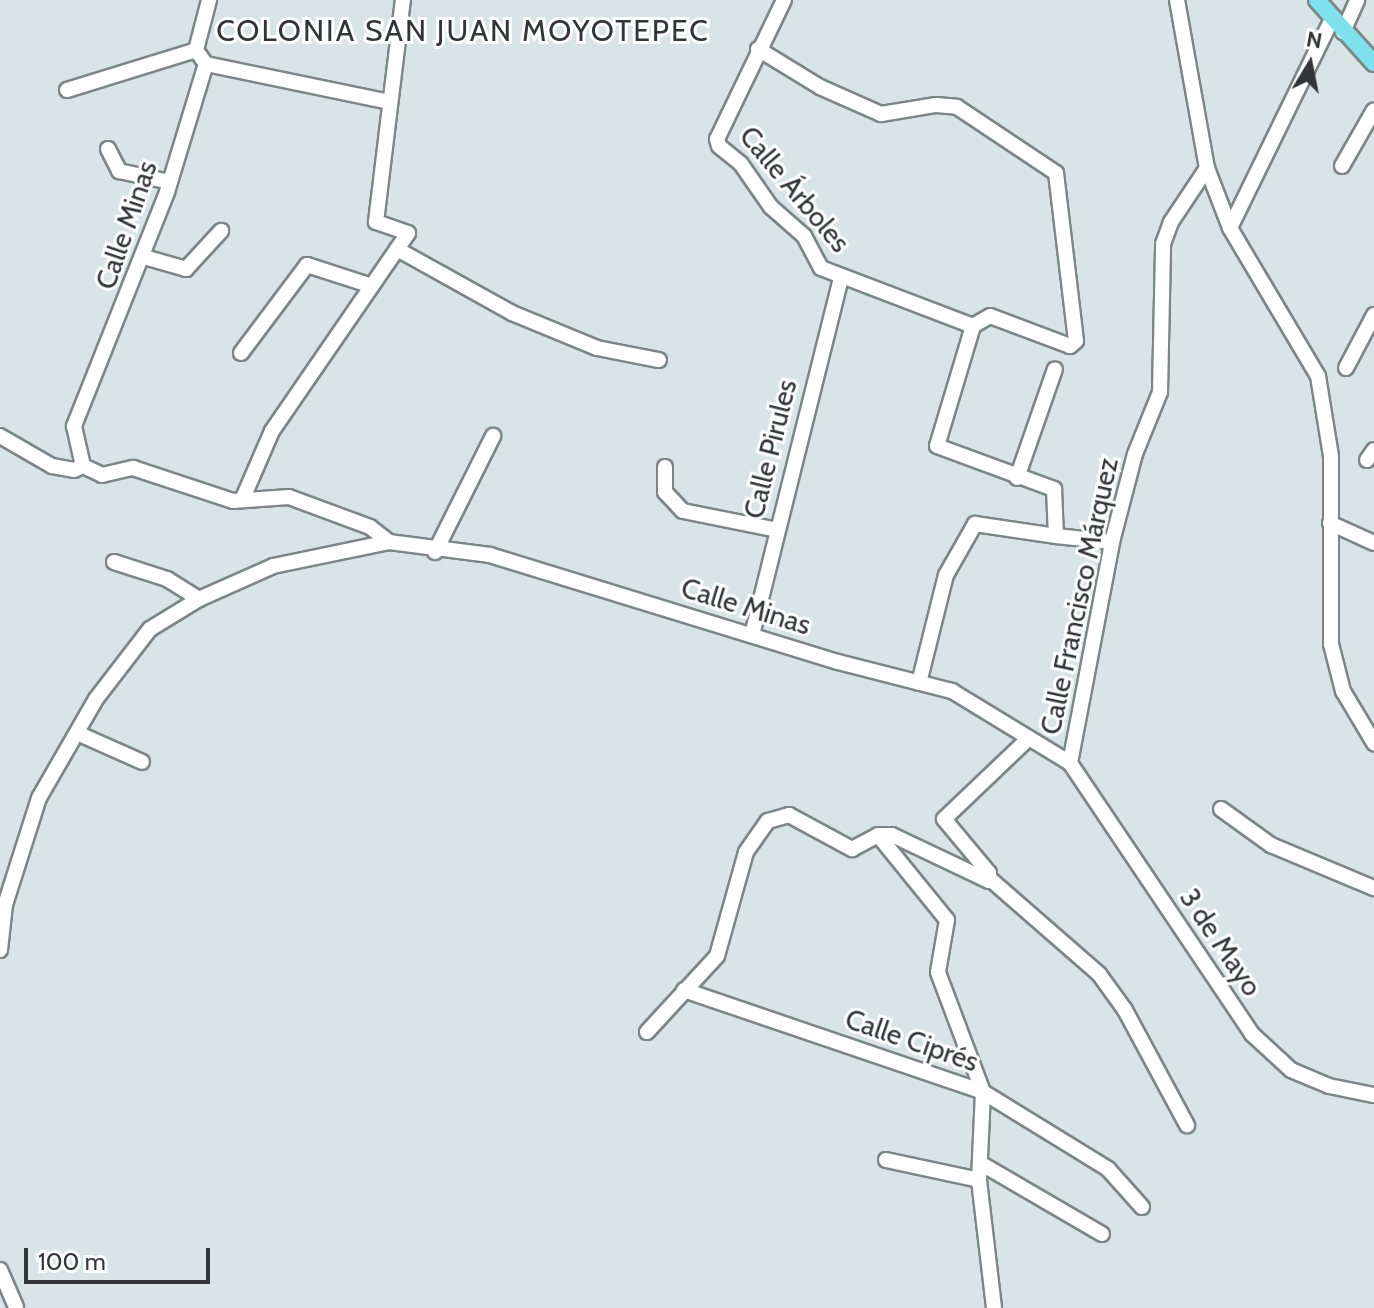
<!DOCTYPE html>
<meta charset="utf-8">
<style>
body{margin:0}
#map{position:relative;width:1374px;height:1308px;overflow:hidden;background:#d8e4e5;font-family:Cabin,sans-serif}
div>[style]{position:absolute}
.roads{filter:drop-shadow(2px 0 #7c8687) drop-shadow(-2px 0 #7c8687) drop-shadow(0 2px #7c8687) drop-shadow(0 -2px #7c8687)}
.minor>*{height:14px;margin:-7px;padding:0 7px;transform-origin:7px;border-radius:7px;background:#fff}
.major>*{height:16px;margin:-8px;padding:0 8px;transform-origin:8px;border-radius:8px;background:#7fe1eb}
span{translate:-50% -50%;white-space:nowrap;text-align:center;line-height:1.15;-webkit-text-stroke:6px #fff;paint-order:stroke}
.street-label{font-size:28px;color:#313536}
.neighbourhood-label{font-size:30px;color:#313536;letter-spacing:2px}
.north{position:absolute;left:1270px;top:24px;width:80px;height:80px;-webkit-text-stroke:6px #fff;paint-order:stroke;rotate:10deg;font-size:22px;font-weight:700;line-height:32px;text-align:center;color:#313536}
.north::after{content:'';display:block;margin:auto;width:28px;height:36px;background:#313536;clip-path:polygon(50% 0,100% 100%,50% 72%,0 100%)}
.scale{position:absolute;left:24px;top:1248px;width:186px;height:36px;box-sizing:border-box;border:4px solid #313536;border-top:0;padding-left:10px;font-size:24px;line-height:28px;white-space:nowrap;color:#313536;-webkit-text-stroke:6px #fff;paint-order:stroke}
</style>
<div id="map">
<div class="roads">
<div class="minor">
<i style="left:784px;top:0;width:154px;rotate:115.7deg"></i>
<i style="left:717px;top:139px;width:7px;rotate:74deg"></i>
<i style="left:719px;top:146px;width:28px;rotate:39deg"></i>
<i style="left:741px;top:164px;width:52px;rotate:55.1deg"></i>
<i style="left:771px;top:207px;width:44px;rotate:41.3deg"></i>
<i style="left:804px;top:236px;width:36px;rotate:62deg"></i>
<i style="left:821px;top:268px;width:163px;rotate:20.9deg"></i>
<i style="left:1177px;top:0;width:171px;rotate:79.9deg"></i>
<i style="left:1207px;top:168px;width:64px;rotate:69deg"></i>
<i style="left:1230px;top:228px;width:172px;rotate:59.3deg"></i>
<i style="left:1318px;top:376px;width:81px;rotate:80.8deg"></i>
<i style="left:1331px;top:456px;width:188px;rotate:90deg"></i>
<i style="left:1331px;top:644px;width:49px;rotate:75.7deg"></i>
<i style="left:1343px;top:691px;width:61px;rotate:59.2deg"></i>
<i style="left:1343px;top:32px;width:35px;rotate:-66deg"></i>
<i style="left:758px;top:49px;width:73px;rotate:31.5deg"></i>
<i style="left:820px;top:87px;width:67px;rotate:23.9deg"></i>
<i style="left:881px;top:114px;width:56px;rotate:-9.3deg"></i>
<i style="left:936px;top:105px;width:21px;rotate:5deg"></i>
<i style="left:957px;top:107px;width:119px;rotate:33.7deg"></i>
<i style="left:1056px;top:173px;width:169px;rotate:83.2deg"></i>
<i style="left:1076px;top:341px;width:8px;rotate:140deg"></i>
<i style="left:1070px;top:346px;width:85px;rotate:-159.4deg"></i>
<i style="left:990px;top:316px;width:20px;rotate:150deg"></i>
<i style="left:206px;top:64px;width:187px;rotate:11.7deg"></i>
<i style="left:67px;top:90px;width:135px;rotate:-17.2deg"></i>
<i style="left:108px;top:149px;width:25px;rotate:63deg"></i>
<i style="left:119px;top:171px;width:52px;rotate:12.2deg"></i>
<i style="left:1342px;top:166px;width:64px;rotate:-60.3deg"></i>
<i style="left:1230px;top:228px;width:233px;rotate:-64deg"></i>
<i style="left:397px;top:249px;width:132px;rotate:29.1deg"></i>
<i style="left:512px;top:313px;width:92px;rotate:22.4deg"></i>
<i style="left:597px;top:348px;width:63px;rotate:11deg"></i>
<i style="left:144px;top:257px;width:44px;rotate:15.9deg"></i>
<i style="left:186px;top:269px;width:52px;rotate:-47.4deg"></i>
<i style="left:973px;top:326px;width:125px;rotate:106.7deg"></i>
<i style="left:937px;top:446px;width:125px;rotate:20.2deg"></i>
<i style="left:1054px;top:489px;width:47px;rotate:87.6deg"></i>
<i style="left:1056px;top:536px;width:56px;rotate:6.1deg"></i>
<i style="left:241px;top:353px;width:110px;rotate:-53.1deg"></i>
<i style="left:307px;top:265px;width:68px;rotate:17.9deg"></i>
<i style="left:1346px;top:368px;width:60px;rotate:-62.2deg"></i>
<i style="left:0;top:436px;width:60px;rotate:30deg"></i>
<i style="left:52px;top:466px;width:22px;rotate:10deg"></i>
<i style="left:74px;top:470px;width:10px;rotate:-24deg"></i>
<i style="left:83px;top:466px;width:21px;rotate:25deg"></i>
<i style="left:102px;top:475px;width:32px;rotate:-13deg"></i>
<i style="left:133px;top:468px;width:105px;rotate:18.3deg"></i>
<i style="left:233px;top:501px;width:56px;rotate:-4.1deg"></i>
<i style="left:289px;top:497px;width:86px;rotate:20.3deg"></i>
<i style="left:370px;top:527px;width:24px;rotate:38deg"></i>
<i style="left:1367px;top:460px;width:12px;rotate:-55deg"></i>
<i style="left:83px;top:466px;width:41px;rotate:-102.7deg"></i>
<i style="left:74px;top:426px;width:252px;rotate:-68.3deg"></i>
<i style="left:167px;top:192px;width:134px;rotate:-73.1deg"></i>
<i style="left:206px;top:64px;width:17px;rotate:-126deg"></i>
<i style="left:196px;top:50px;width:52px;rotate:-75.4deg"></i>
<i style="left:665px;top:467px;width:25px;rotate:90deg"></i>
<i style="left:665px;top:492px;width:26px;rotate:47deg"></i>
<i style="left:683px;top:511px;width:96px;rotate:11.4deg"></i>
<i style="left:1017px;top:478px;width:115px;rotate:-70.8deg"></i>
<i style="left:243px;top:498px;width:73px;rotate:-66.6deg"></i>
<i style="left:272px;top:431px;width:240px;rotate:-55.5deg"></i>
<i style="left:408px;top:233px;width:34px;rotate:-161deg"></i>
<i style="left:376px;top:222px;width:224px;rotate:-83.1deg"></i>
<i style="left:1330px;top:523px;width:48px;rotate:24.4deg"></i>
<i style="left:435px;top:552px;width:130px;rotate:-63.4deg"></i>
<i style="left:114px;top:562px;width:56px;rotate:17.8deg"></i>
<i style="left:167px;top:579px;width:38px;rotate:32deg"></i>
<i style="left:752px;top:635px;width:369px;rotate:-76deg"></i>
<i style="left:919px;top:683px;width:111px;rotate:-76deg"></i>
<i style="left:946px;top:575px;width:59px;rotate:-60.4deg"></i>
<i style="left:975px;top:524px;width:82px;rotate:8.4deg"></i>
<i style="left:77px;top:733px;width:71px;rotate:24deg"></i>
<i style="left:1070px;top:763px;width:225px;rotate:-79.2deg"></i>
<i style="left:1112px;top:542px;width:91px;rotate:-75.4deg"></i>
<i style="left:1135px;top:454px;width:67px;rotate:-68deg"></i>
<i style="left:1160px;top:392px;width:148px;rotate:-88.8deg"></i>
<i style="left:1163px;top:244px;width:23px;rotate:-70deg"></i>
<i style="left:1171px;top:222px;width:65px;rotate:-56.3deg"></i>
<i style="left:1221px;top:809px;width:62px;rotate:35.8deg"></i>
<i style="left:1271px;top:845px;width:112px;rotate:22.7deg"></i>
<i style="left:990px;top:879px;width:145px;rotate:41.1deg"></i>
<i style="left:1099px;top:974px;width:44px;rotate:54.2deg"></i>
<i style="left:1125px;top:1010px;width:131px;rotate:61.7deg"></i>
<i style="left:0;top:950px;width:45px;rotate:-83.7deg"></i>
<i style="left:5px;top:905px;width:112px;rotate:-72.4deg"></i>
<i style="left:39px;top:798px;width:114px;rotate:-60.1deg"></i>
<i style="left:96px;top:699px;width:88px;rotate:-52.4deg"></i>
<i style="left:150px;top:629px;width:57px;rotate:-31.5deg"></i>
<i style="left:199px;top:599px;width:81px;rotate:-24deg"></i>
<i style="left:273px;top:566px;width:118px;rotate:-11.7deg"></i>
<i style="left:389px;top:542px;width:102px;rotate:7.3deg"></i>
<i style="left:490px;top:555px;width:364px;rotate:17.1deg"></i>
<i style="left:838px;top:662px;width:118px;rotate:14.3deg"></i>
<i style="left:952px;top:691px;width:138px;rotate:31.4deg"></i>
<i style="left:1070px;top:763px;width:326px;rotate:56.1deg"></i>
<i style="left:1252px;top:1034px;width:53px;rotate:42.7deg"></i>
<i style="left:1291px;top:1070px;width:41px;rotate:22.8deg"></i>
<i style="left:1329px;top:1086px;width:46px;rotate:11.3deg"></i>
<i style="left:684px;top:990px;width:316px;rotate:18.8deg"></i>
<i style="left:983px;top:1092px;width:128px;rotate:-110.6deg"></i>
<i style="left:938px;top:972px;width:53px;rotate:-80.2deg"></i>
<i style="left:947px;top:920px;width:109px;rotate:-129.1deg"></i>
<i style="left:647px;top:1032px;width:103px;rotate:-47.4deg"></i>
<i style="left:717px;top:956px;width:108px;rotate:-74.4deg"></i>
<i style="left:746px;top:852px;width:38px;rotate:-55deg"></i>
<i style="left:768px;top:821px;width:22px;rotate:-16deg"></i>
<i style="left:789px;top:815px;width:72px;rotate:28.4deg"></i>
<i style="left:852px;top:849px;width:30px;rotate:-28deg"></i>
<i style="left:878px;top:835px;width:14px"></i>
<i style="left:892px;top:835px;width:107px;rotate:25.4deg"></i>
<i style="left:989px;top:881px;width:8px;rotate:-90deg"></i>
<i style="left:989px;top:873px;width:70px;rotate:-129.8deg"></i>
<i style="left:944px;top:819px;width:117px;rotate:-43.6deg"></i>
<i style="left:983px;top:1092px;width:88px;rotate:92.6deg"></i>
<i style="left:979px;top:1180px;width:129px;rotate:83.3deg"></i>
<i style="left:983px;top:1092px;width:147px;rotate:31.6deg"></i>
<i style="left:1108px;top:1169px;width:51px;rotate:48.2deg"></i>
<i style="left:886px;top:1160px;width:95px;rotate:12.1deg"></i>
<i style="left:980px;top:1163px;width:141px;rotate:30.2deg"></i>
<i style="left:0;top:1270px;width:40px;rotate:66.6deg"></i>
</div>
<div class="major">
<i style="left:1317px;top:0;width:85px;rotate:47.9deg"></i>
</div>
</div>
<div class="street-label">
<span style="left:795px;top:189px;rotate:50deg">Calle Árboles</span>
<span style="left:126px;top:225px;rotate:-71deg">Calle Minas</span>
<span style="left:770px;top:449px;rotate:-76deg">Calle Pirules</span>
<span style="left:1079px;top:596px;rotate:-78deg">Calle Francisco Márquez</span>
<span style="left:746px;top:606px;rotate:17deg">Calle Minas</span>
<span style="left:1221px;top:942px;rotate:56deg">3 de Mayo</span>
<span style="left:912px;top:1040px;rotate:19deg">Calle Ciprés</span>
</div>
<div class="neighbourhood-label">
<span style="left:463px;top:31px">COLONIA SAN JUAN MOYOTEPEC</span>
</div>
<div class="north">N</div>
<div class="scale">100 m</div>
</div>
